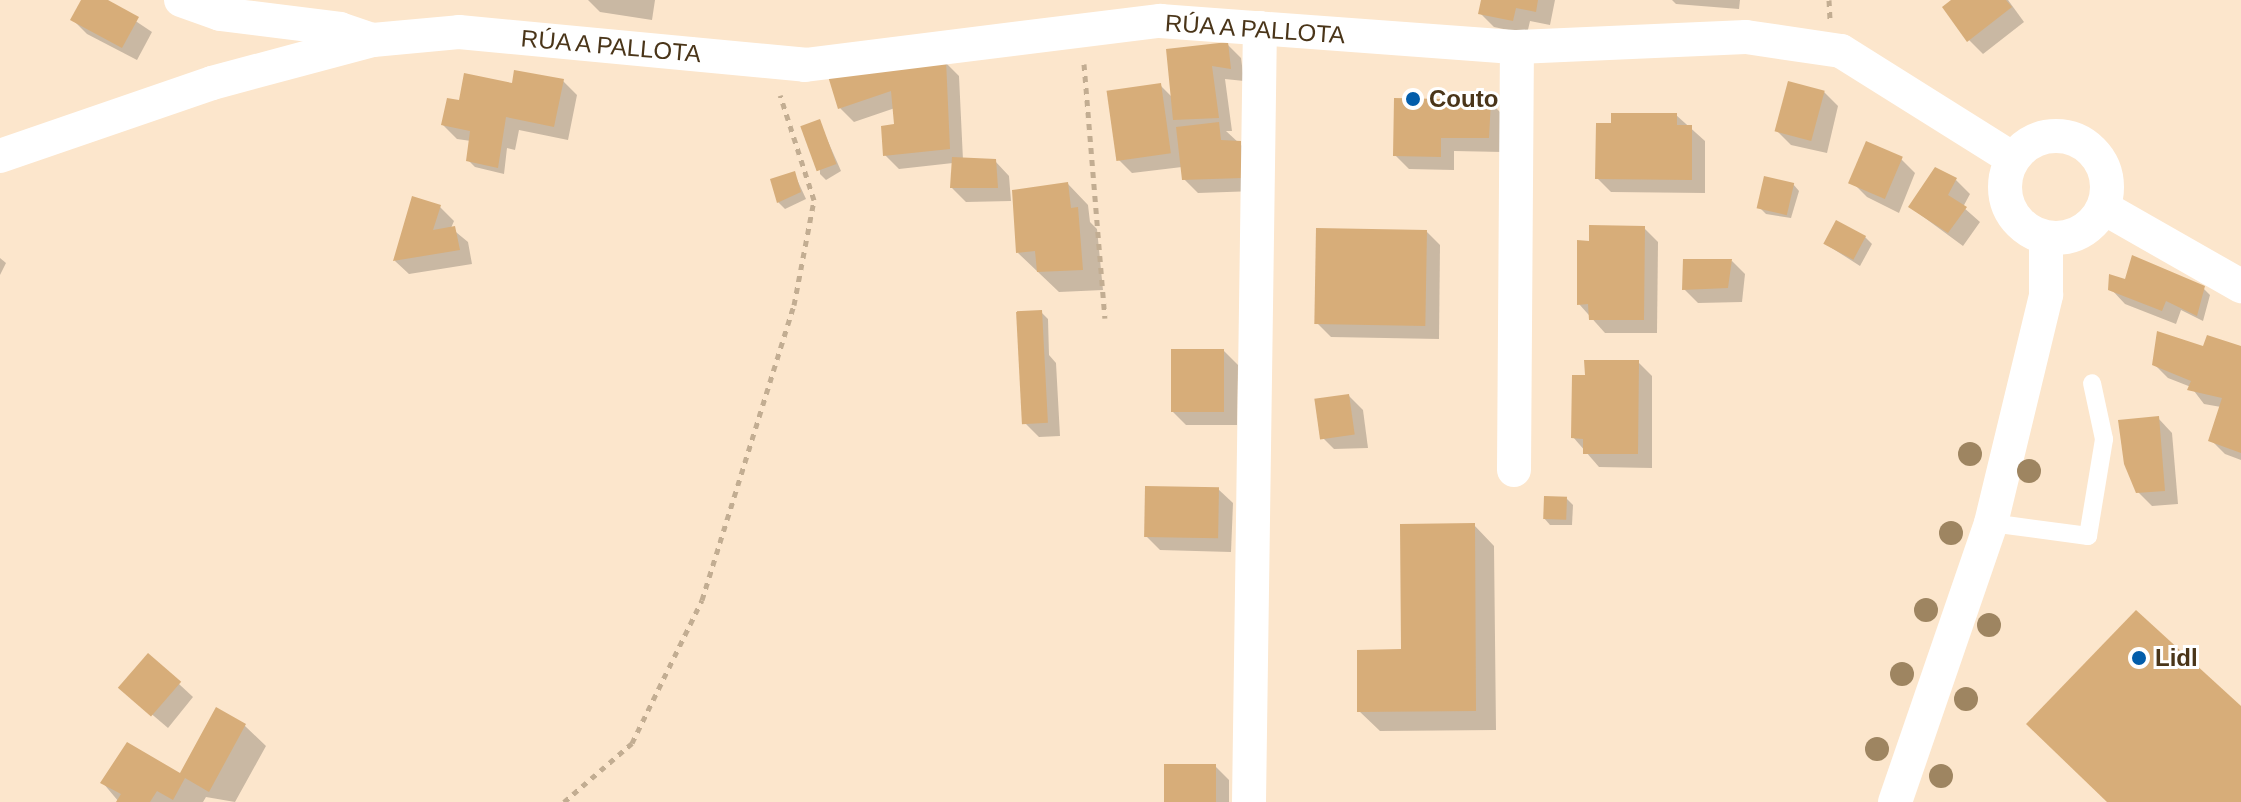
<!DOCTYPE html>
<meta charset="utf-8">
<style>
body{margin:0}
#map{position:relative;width:2241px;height:802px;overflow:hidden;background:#fce6cc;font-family:Helvetica,sans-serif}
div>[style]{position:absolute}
.shadow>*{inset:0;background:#0003}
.building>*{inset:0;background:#d7ad79;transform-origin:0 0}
.path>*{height:5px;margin-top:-2.5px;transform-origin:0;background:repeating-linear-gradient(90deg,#c2ad92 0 6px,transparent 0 12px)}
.lane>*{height:18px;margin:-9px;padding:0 9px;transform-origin:9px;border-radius:9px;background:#fff}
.street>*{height:34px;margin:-17px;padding:0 17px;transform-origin:17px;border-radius:17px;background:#fff}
.street>.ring{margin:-17px;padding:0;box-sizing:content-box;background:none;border:34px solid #fff;border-radius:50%}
.trees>*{width:24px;height:24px;margin:-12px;border-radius:50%;background:#9e8561}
.dots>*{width:22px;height:22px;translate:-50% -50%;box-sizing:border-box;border:4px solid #fff;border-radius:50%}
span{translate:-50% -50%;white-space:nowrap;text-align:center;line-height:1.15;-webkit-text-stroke:6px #fff;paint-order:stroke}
.street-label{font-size:24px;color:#4a3519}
.poi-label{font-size:24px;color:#4a3519;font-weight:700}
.left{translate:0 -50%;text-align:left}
</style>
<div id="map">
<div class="shadow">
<i style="clip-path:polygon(83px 0,104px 0,152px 32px,137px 60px,87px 34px,73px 20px)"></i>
<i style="clip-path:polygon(588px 0,655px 0,652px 20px,600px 12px)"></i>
<i style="clip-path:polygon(1483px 0,1555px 0,1550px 25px,1530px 21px,1527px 34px,1494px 27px,1480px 13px)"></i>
<i style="clip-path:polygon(1672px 0,1740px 0,1739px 9px,1676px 4px)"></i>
<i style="clip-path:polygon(1954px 0,2008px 0,2024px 22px,1983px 54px,1969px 40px)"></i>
<i style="clip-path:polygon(1227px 44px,1241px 58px,1244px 81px,1225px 79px,1232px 131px,1226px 131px,1254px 157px,1256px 191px,1198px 193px,1184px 179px,1182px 167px,1132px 173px,1118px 159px,1160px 85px,1173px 98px)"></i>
<i style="clip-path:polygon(945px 62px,959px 76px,963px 160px,995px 161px,1009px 176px,1011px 201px,966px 202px,952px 188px,953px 163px,899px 169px,885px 155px,896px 126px,895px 108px,854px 122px,840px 108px)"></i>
<i style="clip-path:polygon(563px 81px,577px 95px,568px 140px,519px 130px,515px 150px,507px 148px,504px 174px,475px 167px,468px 160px,471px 141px,457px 139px,443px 125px,460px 103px,513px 85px)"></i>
<i style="clip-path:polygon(1824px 92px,1838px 106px,1827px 153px,1791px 145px,1777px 131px)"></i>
<i style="clip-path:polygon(1490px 102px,1504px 116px,1503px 152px,1454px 151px,1454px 170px,1409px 169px,1395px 155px)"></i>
<i style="clip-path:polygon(1676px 115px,1705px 141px,1705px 193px,1611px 192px,1597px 178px)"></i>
<i style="clip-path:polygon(819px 121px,841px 171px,826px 180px,820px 174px)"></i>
<i style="clip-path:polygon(1901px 159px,1915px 173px,1899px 213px,1867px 197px,1853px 183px)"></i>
<i style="clip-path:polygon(794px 173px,806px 199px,785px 209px,778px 202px)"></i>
<i style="clip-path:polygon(1956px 180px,1970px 194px,1963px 207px,1980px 222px,1963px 246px,1910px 207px)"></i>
<i style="clip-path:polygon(1068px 184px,1088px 205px,1090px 222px,1097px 229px,1103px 290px,1059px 292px,1018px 253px)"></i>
<i style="clip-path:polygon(1793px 184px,1799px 191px,1791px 218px,1766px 214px,1759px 207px)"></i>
<i style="clip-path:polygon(413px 198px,440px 207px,454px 221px,451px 228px,468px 242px,472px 264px,409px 274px,395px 261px)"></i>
<i style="clip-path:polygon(1644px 228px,1658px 242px,1657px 333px,1605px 333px,1579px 304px,1591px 243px)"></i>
<i style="clip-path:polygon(1426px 231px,1440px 245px,1439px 339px,1331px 337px,1317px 323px)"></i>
<i style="clip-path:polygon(1865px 237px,1872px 244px,1860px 266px,1824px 243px)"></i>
<i style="clip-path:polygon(0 258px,6px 263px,0 275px)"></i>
<i style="clip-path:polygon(1732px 261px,1745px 274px,1742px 302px,1698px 303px,1684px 289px)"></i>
<i style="clip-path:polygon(2126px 282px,2203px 288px,2210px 295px,2203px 321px,2181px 310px,2176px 324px,2125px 304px,2111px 289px)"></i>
<i style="clip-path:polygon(1041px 312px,1048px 319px,1049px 355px,1056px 363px,1060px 436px,1039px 437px,1025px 423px)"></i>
<i style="clip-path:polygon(2241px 348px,2241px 460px,2225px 454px,2211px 440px,2221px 407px,2204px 404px,2191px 387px,2168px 378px,2154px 364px,2205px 349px)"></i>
<i style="clip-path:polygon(1224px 351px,1238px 365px,1237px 425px,1186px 425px,1172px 411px)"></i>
<i style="clip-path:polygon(1638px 362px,1652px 376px,1652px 468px,1599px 467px,1573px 437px,1587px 377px)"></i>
<i style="clip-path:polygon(1349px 396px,1363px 410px,1368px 448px,1334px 449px,1320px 435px)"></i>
<i style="clip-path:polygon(2158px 418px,2172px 433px,2178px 504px,2152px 506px,2137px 491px)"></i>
<i style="clip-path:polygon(1218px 489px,1233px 503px,1231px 552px,1160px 550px,1146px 536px)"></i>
<i style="clip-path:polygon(1566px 498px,1573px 505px,1572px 525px,1550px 525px,1544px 518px)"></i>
<i style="clip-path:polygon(1474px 525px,1494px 546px,1496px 730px,1380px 731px,1359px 711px,1403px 651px)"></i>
<i style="clip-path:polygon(179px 684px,193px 697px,168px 728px,121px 688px)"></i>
<i style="clip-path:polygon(217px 710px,245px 726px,266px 746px,235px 802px,206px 797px,203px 802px,119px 802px,103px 783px,181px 775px)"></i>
<i style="clip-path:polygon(1215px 766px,1229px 780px,1229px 802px,1166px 802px)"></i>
</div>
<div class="building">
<i style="clip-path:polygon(81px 0,108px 0,139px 17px,122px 48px,70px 20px)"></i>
<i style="clip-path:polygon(1481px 0,1538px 0,1536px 12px,1516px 8px,1513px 21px,1478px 14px)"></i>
<i style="clip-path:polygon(1951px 0,2006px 0,2012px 7px,1967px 42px,1942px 7px)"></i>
<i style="clip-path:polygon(1228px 42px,1231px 69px,1212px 66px,1219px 118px,1173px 120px,1166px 49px)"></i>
<i style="clip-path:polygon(946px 60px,950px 149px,883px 156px,881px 126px,894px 124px,891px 91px,838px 109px,827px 73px)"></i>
<i style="clip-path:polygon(514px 70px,564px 79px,554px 127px,506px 117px,498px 168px,466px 161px,470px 131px,441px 125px,447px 98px,459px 100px,464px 73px,512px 83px)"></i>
<i style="left:1788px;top:81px;width:38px;height:52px;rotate:15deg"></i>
<i style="left:1161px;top:83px;width:71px;height:55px;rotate:82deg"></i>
<i style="clip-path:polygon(1394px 98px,1491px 100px,1489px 138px,1441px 138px,1441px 157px,1393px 156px)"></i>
<i style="clip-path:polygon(1611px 113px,1677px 113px,1677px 125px,1692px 125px,1692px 180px,1595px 179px,1596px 123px,1611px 123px)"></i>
<i style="left:820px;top:119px;width:48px;height:21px;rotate:70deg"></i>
<i style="clip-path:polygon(1219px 122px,1221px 140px,1241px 141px,1242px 178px,1182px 180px,1176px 127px)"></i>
<i style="left:1866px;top:141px;width:40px;height:46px;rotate:23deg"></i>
<i style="clip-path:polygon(952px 157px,996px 159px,998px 188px,950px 188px)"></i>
<i style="clip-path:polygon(1935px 167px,1957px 178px,1948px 195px,1967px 207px,1948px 233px,1908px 207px)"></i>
<i style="clip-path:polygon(795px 171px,801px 192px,777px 203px,770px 179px)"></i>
<i style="left:1764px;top:176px;width:31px;height:33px;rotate:13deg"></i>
<i style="clip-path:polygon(1068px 182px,1071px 208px,1078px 207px,1083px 270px,1037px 272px,1035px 251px,1016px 253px,1012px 190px)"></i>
<i style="clip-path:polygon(412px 196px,441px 205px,433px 230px,455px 226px,460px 250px,393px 261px)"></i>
<i style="left:1836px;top:220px;width:34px;height:27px;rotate:28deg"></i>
<i style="clip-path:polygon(1589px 225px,1645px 226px,1644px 320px,1589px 320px,1588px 304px,1577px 305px,1577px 240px,1589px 241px)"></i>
<i style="left:1316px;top:228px;width:111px;height:96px;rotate:1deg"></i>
<i style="clip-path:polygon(2132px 255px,2205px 286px,2197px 316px,2166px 301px,2162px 311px,2108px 290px,2109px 274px,2125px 279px)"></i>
<i style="clip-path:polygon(1683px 259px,1732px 259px,1728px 288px,1682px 290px)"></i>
<i style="left:1042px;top:310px;width:113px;height:26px;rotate:87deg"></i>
<i style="clip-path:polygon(2157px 331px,2203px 346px,2207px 335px,2241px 346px,2241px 453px,2208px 441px,2222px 398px,2187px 390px,2191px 381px,2152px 365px)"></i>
<i style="left:1171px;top:349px;width:53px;height:63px"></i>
<i style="clip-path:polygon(1584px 360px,1639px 360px,1638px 454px,1583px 454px,1583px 439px,1571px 438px,1572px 375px,1585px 375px)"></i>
<i style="left:1349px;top:394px;width:41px;height:35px;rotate:82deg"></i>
<i style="clip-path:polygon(2159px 416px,2165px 491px,2136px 493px,2124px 464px,2118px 420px)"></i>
<i style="left:1145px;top:486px;width:74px;height:51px;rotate:1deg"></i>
<i style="left:1544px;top:496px;width:23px;height:23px;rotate:2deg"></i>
<i style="clip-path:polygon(1475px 523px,1476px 711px,1357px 712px,1357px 650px,1401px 649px,1400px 524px)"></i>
<i style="clip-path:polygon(2136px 610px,2241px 706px,2241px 802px,2107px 802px,2026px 724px)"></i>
<i style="left:148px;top:653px;width:44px;height:46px;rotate:41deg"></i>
<i style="clip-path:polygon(216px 707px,246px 724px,209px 792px,185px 778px,173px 800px,157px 791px,150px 802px,116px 802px,121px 794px,100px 783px,127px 742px,180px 773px)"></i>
<i style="left:1164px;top:764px;width:52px;height:38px"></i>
</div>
<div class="path">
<i style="left:1829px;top:0;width:19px;rotate:87deg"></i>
<i style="left:1084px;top:64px;width:255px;rotate:85.3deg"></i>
<i style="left:564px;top:802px;width:90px;rotate:-40.9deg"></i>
<i style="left:632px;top:743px;width:159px;rotate:-63.9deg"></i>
<i style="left:702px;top:600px;width:309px;rotate:-72.7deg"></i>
<i style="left:794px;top:305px;width:107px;rotate:-79.2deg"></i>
<i style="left:814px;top:200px;width:110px;rotate:-107.9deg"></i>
</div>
<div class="lane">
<i style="left:1991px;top:523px;width:98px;rotate:7.6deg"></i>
<i style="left:2088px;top:536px;width:98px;rotate:-80.6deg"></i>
<i style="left:2104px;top:439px;width:57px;rotate:-102.1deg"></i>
</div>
<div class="street">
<i style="left:181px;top:0;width:41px;rotate:19.7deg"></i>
<i style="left:220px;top:14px;width:121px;rotate:7.1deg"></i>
<i style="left:340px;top:29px;width:31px;rotate:19deg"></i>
<i class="ring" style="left:2005px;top:136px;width:68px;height:68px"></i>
<i style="left:0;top:156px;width:224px;rotate:-19deg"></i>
<i style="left:212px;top:83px;width:167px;rotate:-15deg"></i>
<i style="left:373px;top:40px;width:86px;rotate:-5.3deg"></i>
<i style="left:459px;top:32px;width:348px;rotate:5.4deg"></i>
<i style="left:805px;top:65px;width:358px;rotate:-7.1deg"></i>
<i style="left:1160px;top:21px;width:358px;rotate:4.2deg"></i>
<i style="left:1517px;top:47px;width:229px;rotate:-2.5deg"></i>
<i style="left:1746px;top:37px;width:96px;rotate:8.4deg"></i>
<i style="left:1841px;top:51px;width:203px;rotate:32.1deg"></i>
<i style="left:2104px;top:208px;width:158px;rotate:29.7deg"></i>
<i style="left:1514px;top:470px;width:423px;rotate:-89.6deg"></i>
<i style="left:1249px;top:802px;width:774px;rotate:-89.19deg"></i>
<i style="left:1895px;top:802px;width:295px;rotate:-71deg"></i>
<i style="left:1991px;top:523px;width:235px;rotate:-76.4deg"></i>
<i style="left:2046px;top:295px;width:57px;rotate:-90deg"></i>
</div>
<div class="trees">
<i style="left:1970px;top:454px"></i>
<i style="left:2029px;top:471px"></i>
<i style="left:1951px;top:533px"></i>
<i style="left:1926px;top:610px"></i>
<i style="left:1989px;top:625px"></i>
<i style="left:1902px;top:674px"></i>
<i style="left:1966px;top:699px"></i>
<i style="left:1877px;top:749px"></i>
<i style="left:1941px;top:776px"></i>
</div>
<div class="dots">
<i style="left:1413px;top:99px;background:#035daa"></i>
<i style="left:2139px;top:658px;background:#035daa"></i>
</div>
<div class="street-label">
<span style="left:1255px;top:29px;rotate:4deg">RÚA A PALLOTA</span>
<span style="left:611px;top:46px;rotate:5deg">RÚA A PALLOTA</span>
</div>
<div class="poi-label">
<span class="left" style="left:1429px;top:99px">Couto</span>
<span class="left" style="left:2155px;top:658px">Lidl</span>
</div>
</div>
